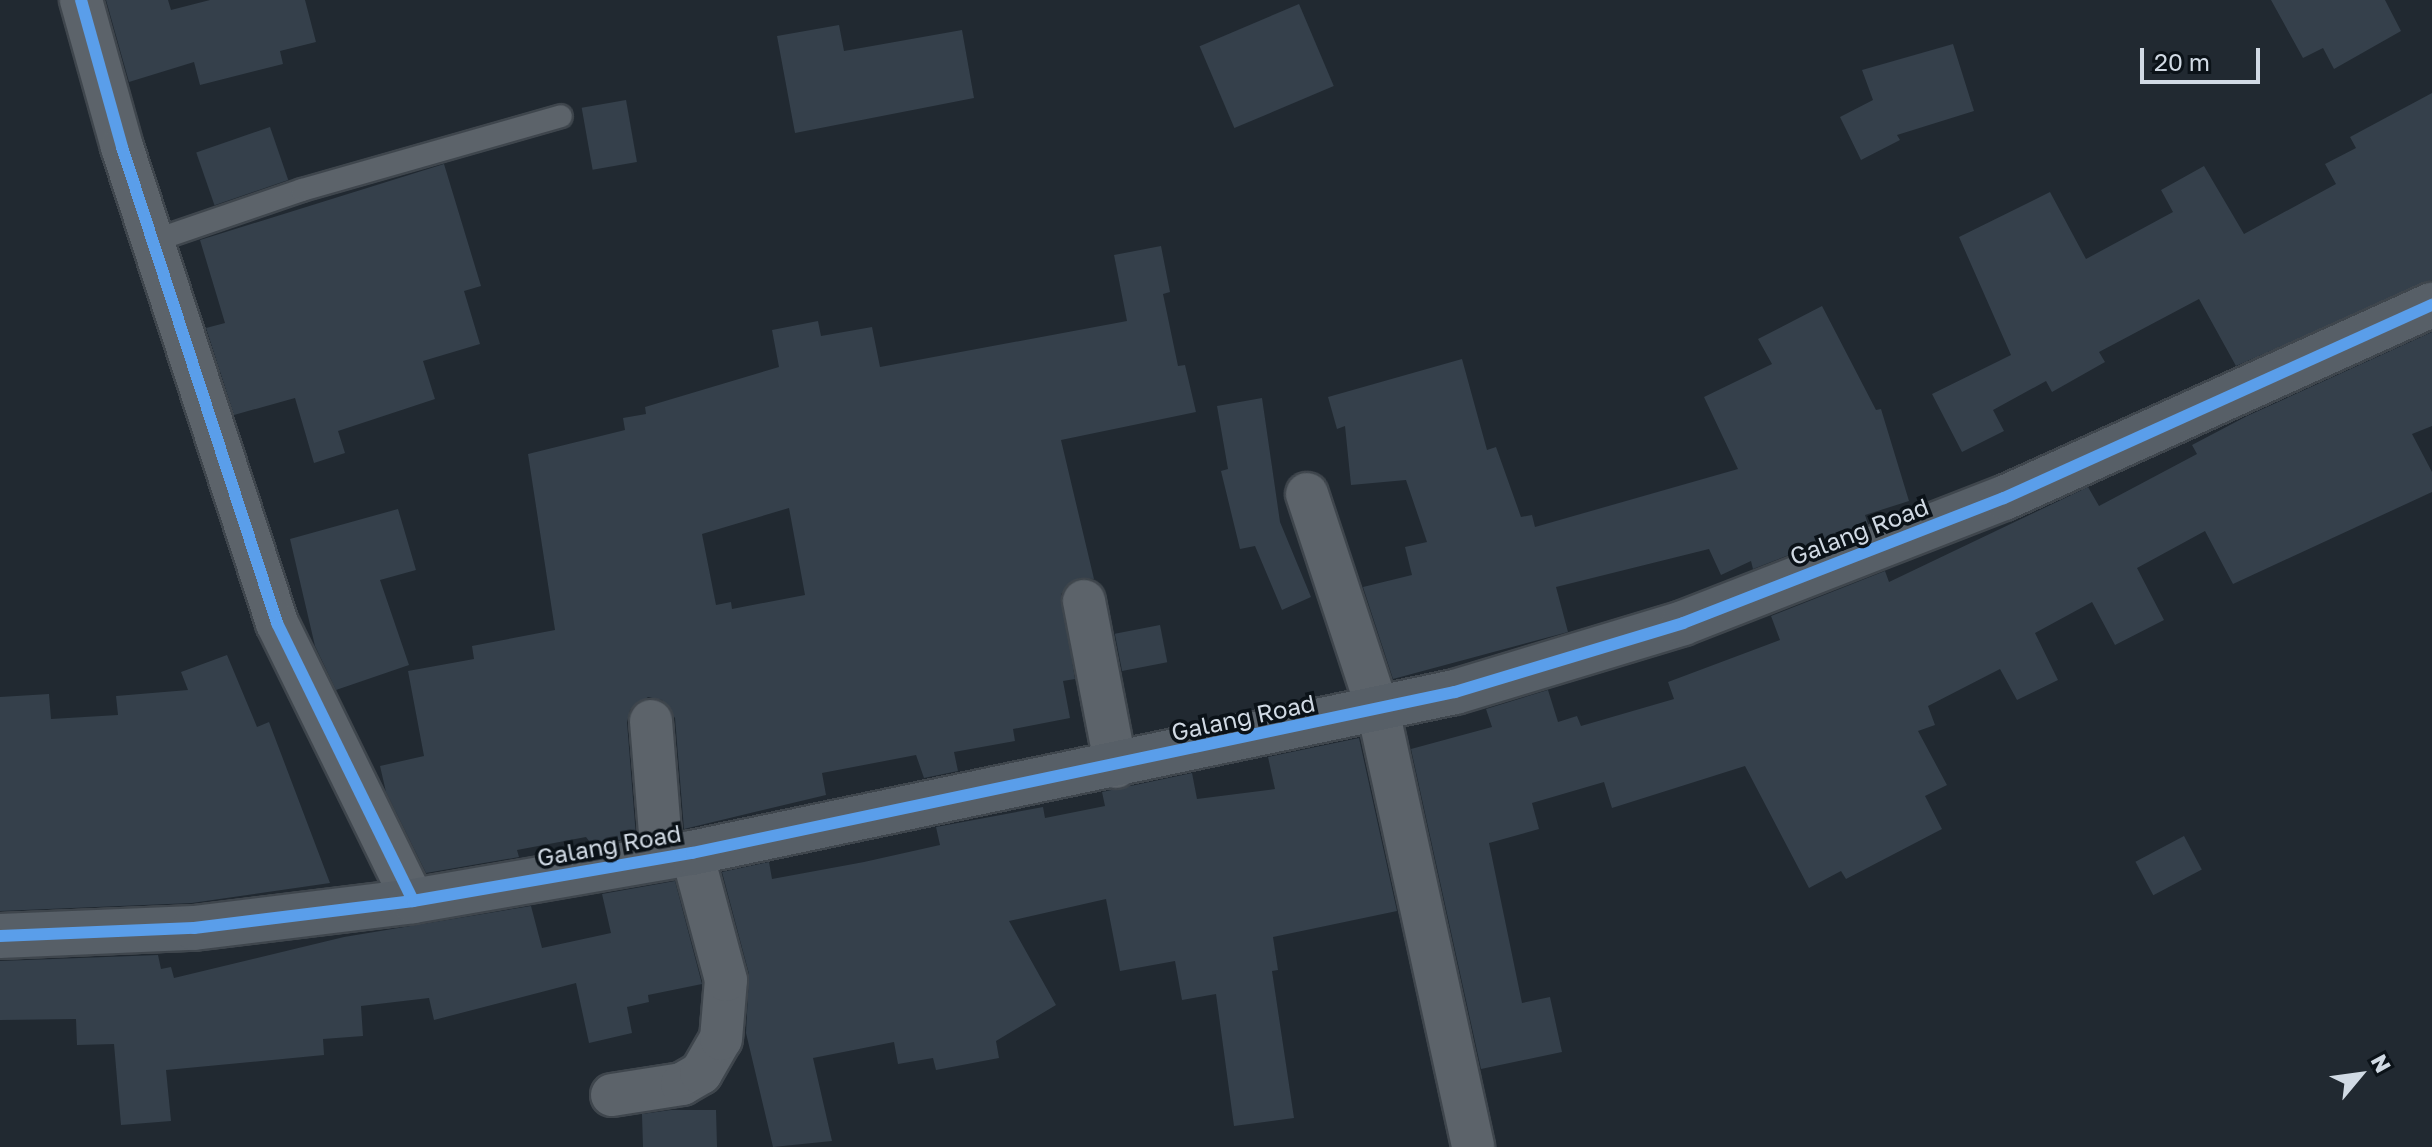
<!DOCTYPE html>
<style>
body{margin:0}
#map{position:relative;width:2432px;height:1147px;overflow:hidden;background:#212931;font-family:"Golos Text",sans-serif}
div>[style]{position:absolute}
.building>*{inset:0;background:#35404b;transform-origin:0 0}
.roads{filter:drop-shadow(2px 0 #3f464d) drop-shadow(-2px 0 #3f464d) drop-shadow(0 2px #3f464d) drop-shadow(0 -2px #3f464d)}
.lane>*{height:22px;margin:-11px;padding:0 11px;transform-origin:11px;border-radius:11px;background:#5c636a}
.street>*{height:42px;margin:-21px;padding:0 21px;transform-origin:21px;border-radius:21px;background:#5c636a}
.secondary>*{height:44px;margin:-22px;padding:0 22px;transform-origin:22px;border-radius:22px;background:#575f67}
.cycleway>*{height:12px;margin:-6px;padding:0 6px;transform-origin:6px;border-radius:6px;background:#5a9eea}
span{translate:-50% -50%;white-space:nowrap;text-align:center;line-height:1.15;-webkit-text-stroke:7px #0b1218;paint-order:stroke}
.street-label{font-size:24px;color:#d1dae4}
.north{position:absolute;left:2320px;top:1035px;width:80px;height:80px;-webkit-text-stroke:6px #0b1218;paint-order:stroke;rotate:61deg;font-size:22px;font-weight:700;line-height:32px;text-align:center;color:#d1dae4}
.north::after{content:'';display:block;margin:auto;width:28px;height:36px;background:#d1dae4;clip-path:polygon(50% 0,100% 100%,50% 72%,0 100%)}
.scale{position:absolute;left:2140px;top:48px;width:120px;height:36px;box-sizing:border-box;border:4px solid #d1dae4;border-top:0;padding-left:10px;font-size:24px;line-height:28px;white-space:nowrap;color:#d1dae4;-webkit-text-stroke:6px #0b1218;paint-order:stroke}
</style>
<div id="map">
<div class="building">
<i style="clip-path:polygon(106px 0,168px 0,171px 10px,210px 0,305px 0,316px 42px,280px 51px,283px 64px,200px 85px,194px 62px,129px 82px)"></i>
<i style="clip-path:polygon(2271px 0,2385px 0,2401px 31px,2334px 69px,2323px 48px,2303px 58px)"></i>
<i style="left:1299px;top:4px;width:89px;height:108px;rotate:67deg"></i>
<i style="clip-path:polygon(839px 25px,844px 51px,962px 30px,974px 98px,795px 133px,777px 36px)"></i>
<i style="clip-path:polygon(1953px 44px,1974px 111px,1897px 135px,1900px 140px,1861px 160px,1840px 117px,1873px 100px,1862px 70px)"></i>
<i style="clip-path:polygon(2432px 93px,2432px 280px,2236px 366px,2199px 299px,2099px 352px,2105px 362px,2052px 392px,2046px 381px,1993px 410px,2004px 431px,1962px 452px,1932px 394px,2011px 355px,1959px 237px,2050px 192px,2086px 259px,2173px 212px,2161px 190px,2204px 166px,2244px 234px,2336px 184px,2325px 164px,2356px 148px,2350px 137px)"></i>
<i style="left:626px;top:100px;width:63px;height:45px;rotate:80deg"></i>
<i style="left:270px;top:127px;width:56px;height:78px;rotate:71deg"></i>
<i style="clip-path:polygon(444px 164px,481px 286px,464px 291px,480px 344px,423px 361px,435px 399px,338px 431px,345px 453px,314px 463px,295px 398px,234px 415px,206px 328px,225px 323px,200px 240px)"></i>
<i style="clip-path:polygon(evenodd,1161px 246px,1170px 292px,1163px 294px,1178px 366px,1185px 365px,1196px 412px,1061px 440px,1094px 579px,1079px 578px,1061px 594px,1075px 679px,1063px 681px,1070px 718px,1013px 729px,1015px 741px,954px 752px,958px 771px,924px 778px,916px 755px,822px 773px,826px 795px,684px 829px,675px 718px,662px 700px,648px 697px,630px 710px,627px 722px,636px 837px,592px 845px,586px 837px,517px 850px,519px 857px,426px 873px,386px 792px,380px 766px,424px 756px,408px 671px,474px 659px,472px 646px,555px 630px,528px 454px,625px 430px,623px 418px,646px 414px,645px 407px,779px 367px,772px 330px,818px 321px,821px 336px,872px 327px,880px 367px,1127px 321px,1114px 255px,1161px 246px,789px 508px,805px 595px,732px 609px,731px 602px,716px 605px,702px 534px,789px 508px)"></i>
<i style="clip-path:polygon(1822px 306px,1876px 410px,1881px 409px,1909px 501px,1865px 515px,1868px 524px,1753px 569px,1751px 561px,1721px 575px,1709px 549px,1556px 587px,1568px 632px,1393px 679px,1363px 587px,1412px 575px,1405px 547px,1427px 542px,1406px 480px,1351px 485px,1345px 426px,1337px 429px,1328px 397px,1462px 359px,1487px 450px,1496px 447px,1521px 517px,1532px 515px,1535px 527px,1738px 469px,1704px 397px,1772px 364px,1758px 339px)"></i>
<i style="clip-path:polygon(2432px 332px,2432px 426px,2412px 434px,2432px 472px,2432px 492px,2233px 584px,2205px 531px,2137px 568px,2164px 620px,2115px 645px,2092px 602px,2035px 633px,2058px 680px,2017px 700px,2000px 669px,1928px 706px,1935px 725px,1918px 731px,1947px 785px,1925px 796px,1942px 829px,1846px 879px,1841px 871px,1809px 888px,1745px 766px,1612px 808px,1604px 782px,1532px 803px,1539px 829px,1489px 843px,1522px 1003px,1550px 997px,1562px 1052px,1481px 1069px,1411px 749px,1492px 727px,1486px 709px,1548px 690px,1558px 722px,1577px 716px,1581px 726px,1674px 699px,1668px 682px,1780px 640px,1771px 616px,1885px 571px,1889px 582px,2088px 487px,2099px 506px,2197px 454px,2192px 445px,2247px 416px)"></i>
<i style="clip-path:polygon(1262px 398px,1280px 522px,1311px 597px,1282px 610px,1255px 546px,1240px 549px,1221px 471px,1228px 469px,1217px 406px)"></i>
<i style="clip-path:polygon(398px 509px,416px 570px,380px 580px,409px 665px,336px 690px,315px 646px,290px 539px)"></i>
<i style="left:1160px;top:625px;width:38px;height:46px;rotate:79deg"></i>
<i style="clip-path:polygon(227px 655px,257px 727px,269px 722px,330px 883px,192px 903px,0 911px,0 697px,49px 694px,51px 719px,118px 715px,116px 696px,188px 690px,181px 672px)"></i>
<i style="clip-path:polygon(1359px 738px,1397px 911px,1273px 937px,1278px 970px,1272px 971px,1294px 1118px,1234px 1126px,1216px 994px,1182px 1000px,1175px 961px,1120px 971px,1106px 899px,1009px 921px,1056px 1005px,996px 1041px,999px 1058px,936px 1070px,933px 1058px,898px 1064px,894px 1042px,813px 1058px,832px 1141px,773px 1147px,746px 1033px,749px 974px,722px 872px,769px 862px,772px 879px,864px 862px,940px 845px,936px 827px,1043px 807px,1045px 818px,1105px 806px,1102px 792px,1192px 773px,1197px 799px,1275px 789px,1268px 757px)"></i>
<i style="left:2184px;top:836px;width:38px;height:55px;rotate:62deg"></i>
<i style="clip-path:polygon(675px 881px,702px 984px,648px 995px,649px 1002px,627px 1007px,632px 1033px,589px 1043px,576px 983px,434px 1020px,429px 998px,361px 1006px,363px 1036px,323px 1039px,324px 1055px,166px 1070px,171px 1121px,121px 1125px,114px 1044px,77px 1045px,76px 1019px,0 1020px,0 961px,158px 955px,161px 969px,171px 967px,174px 978px,344px 937px,531px 906px,542px 948px,611px 933px,602px 894px)"></i>
<i style="clip-path:polygon(671px 1110px,716px 1110px,717px 1147px,643px 1147px,642px 1114px)"></i>
</div>
<div class="roads">
<div class="lane">
<i style="left:153px;top:241px;width:157px;rotate:-18.9deg"></i>
<i style="left:302px;top:190px;width:269px;rotate:-15.9deg"></i>
</div>
<div class="street">
<i style="left:81px;top:0;width:153px;rotate:74.4deg"></i>
<i style="left:122px;top:147px;width:501px;rotate:71.96deg"></i>
<i style="left:277px;top:623px;width:309px;rotate:63.9deg"></i>
<i style="left:1307px;top:494px;width:227px;rotate:71.8deg"></i>
<i style="left:1378px;top:710px;width:447px;rotate:77.7deg"></i>
<i style="left:1084px;top:601px;width:169px;rotate:79.1deg"></i>
<i style="left:651px;top:721px;width:137px;rotate:85.4deg"></i>
<i style="left:612px;top:1095px;width:71px;rotate:-8.9deg"></i>
<i style="left:682px;top:1084px;width:22px;rotate:-30deg"></i>
<i style="left:701px;top:1073px;width:39px;rotate:-60deg"></i>
<i style="left:721px;top:1039px;width:59px;rotate:-85.2deg"></i>
<i style="left:726px;top:980px;width:131px;rotate:-105deg"></i>
</div>
<div class="secondary">
<i style="left:0;top:936px;width:194px;rotate:-2.4deg"></i>
<i style="left:194px;top:928px;width:221px;rotate:-7deg"></i>
<i style="left:413px;top:901px;width:283px;rotate:-9.8deg"></i>
<i style="left:692px;top:853px;width:780px;rotate:-11.92deg"></i>
<i style="left:1455px;top:692px;width:238px;rotate:-16.8deg"></i>
<i style="left:1683px;top:623px;width:344px;rotate:-21.3deg"></i>
<i style="left:2004px;top:498px;width:470px;rotate:-24.3deg"></i>
</div>
</div>
<div class="cycleway">
<i style="left:81px;top:0;width:153px;rotate:74.4deg"></i>
<i style="left:122px;top:147px;width:501px;rotate:71.96deg"></i>
<i style="left:277px;top:623px;width:309px;rotate:63.9deg"></i>
<i style="left:0;top:936px;width:194px;rotate:-2.4deg"></i>
<i style="left:194px;top:928px;width:221px;rotate:-7deg"></i>
<i style="left:413px;top:901px;width:283px;rotate:-9.8deg"></i>
<i style="left:692px;top:853px;width:780px;rotate:-11.92deg"></i>
<i style="left:1455px;top:692px;width:238px;rotate:-16.8deg"></i>
<i style="left:1683px;top:623px;width:344px;rotate:-21.3deg"></i>
<i style="left:2004px;top:498px;width:470px;rotate:-24.3deg"></i>
</div>
<div class="street-label">
<span style="left:1859px;top:531px;rotate:-21deg">Galang Road</span>
<span style="left:1243px;top:717px;rotate:-12deg">Galang Road</span>
<span style="left:609px;top:845px;rotate:-10deg">Galang Road</span>
</div>
<div class="north">N</div>
<div class="scale">20 m</div>
</div>
